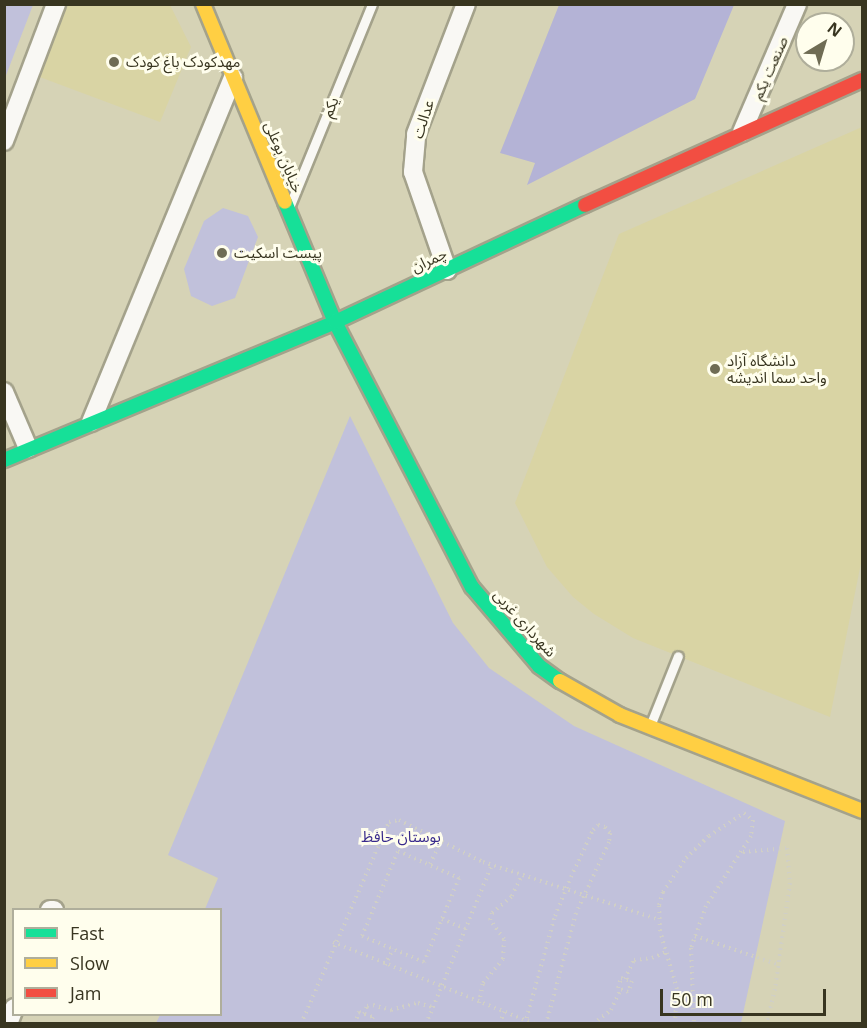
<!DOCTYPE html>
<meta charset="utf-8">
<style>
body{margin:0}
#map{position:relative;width:867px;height:1028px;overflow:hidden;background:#d6d3b6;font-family:"Open Sans","Noto Sans Arabic",sans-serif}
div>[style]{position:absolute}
.built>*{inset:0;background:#d9d4a4}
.green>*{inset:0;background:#c1c1db}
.forest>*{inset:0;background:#b4b3d6}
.path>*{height:4px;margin-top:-2px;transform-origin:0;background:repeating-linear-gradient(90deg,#d0cfc6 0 1.5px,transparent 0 6px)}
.roads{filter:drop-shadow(2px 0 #a4a28b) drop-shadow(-2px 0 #a4a28b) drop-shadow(0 2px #a4a28b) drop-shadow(0 -2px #a4a28b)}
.lane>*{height:9px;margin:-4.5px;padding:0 4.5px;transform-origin:4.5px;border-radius:4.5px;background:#f9f8f4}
.street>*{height:18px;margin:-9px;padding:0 9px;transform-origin:9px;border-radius:9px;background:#f9f8f4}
.fast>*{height:14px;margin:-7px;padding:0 7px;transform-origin:7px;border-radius:7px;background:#16e098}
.slow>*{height:14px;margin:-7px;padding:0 7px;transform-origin:7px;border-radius:7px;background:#ffcf43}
.jam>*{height:14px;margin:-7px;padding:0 7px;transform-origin:7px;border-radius:7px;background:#f24e42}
.dots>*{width:16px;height:16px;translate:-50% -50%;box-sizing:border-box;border:3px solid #fffeed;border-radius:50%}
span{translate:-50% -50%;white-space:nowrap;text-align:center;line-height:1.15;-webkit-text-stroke:6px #fffeed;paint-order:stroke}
.poi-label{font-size:15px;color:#383520}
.left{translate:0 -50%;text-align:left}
.street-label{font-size:15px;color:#383520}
.park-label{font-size:15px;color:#38298c}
.frame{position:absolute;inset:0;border:6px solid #383520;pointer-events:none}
.legend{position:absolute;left:12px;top:908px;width:210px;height:108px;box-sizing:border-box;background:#fffeed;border:2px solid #afae9b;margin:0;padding:8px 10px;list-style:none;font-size:18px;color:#383520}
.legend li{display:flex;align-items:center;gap:12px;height:30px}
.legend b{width:30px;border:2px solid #afae9b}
.north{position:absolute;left:795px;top:12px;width:60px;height:60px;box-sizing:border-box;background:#fffeed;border:2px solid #afae9b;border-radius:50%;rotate:38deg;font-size:16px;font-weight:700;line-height:24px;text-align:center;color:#383520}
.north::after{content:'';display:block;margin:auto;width:21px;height:27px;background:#6f6c54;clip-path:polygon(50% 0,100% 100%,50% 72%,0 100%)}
.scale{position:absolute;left:660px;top:989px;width:166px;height:27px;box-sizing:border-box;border:3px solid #383520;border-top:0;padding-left:8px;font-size:18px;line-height:21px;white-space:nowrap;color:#383520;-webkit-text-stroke:4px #fffeed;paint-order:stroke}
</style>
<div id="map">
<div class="built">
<i style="clip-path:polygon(65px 5px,170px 5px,191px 47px,160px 122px,37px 76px)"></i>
<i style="clip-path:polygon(862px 127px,862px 558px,830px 717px,633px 638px,594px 614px,573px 597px,547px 567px,515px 503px,619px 234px)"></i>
</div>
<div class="green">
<i style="clip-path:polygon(5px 4px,33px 5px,5px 78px,4px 5px)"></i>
<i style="clip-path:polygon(223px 208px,248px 216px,258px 237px,235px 298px,212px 306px,191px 296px,184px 269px,204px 221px)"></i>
<i style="clip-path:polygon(350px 416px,453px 623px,489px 668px,574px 726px,785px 821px,741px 1023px,156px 1023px,160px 1015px,220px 1014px,220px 910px,205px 909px,218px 878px,168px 855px)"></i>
</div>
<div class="forest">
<i style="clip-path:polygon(559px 5px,734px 5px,695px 99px,527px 185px,535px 163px,500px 153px)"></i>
</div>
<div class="path">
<i style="left:398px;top:851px;width:67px;rotate:23.9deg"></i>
<i style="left:459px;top:878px;width:91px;rotate:112.6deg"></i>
<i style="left:424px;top:962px;width:67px;rotate:-157.2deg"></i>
<i style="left:362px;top:936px;width:92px;rotate:-67deg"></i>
<i style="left:743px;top:852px;width:44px;rotate:-5.2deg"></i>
<i style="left:787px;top:848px;width:35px;rotate:85deg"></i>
<i style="left:790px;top:883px;width:107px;rotate:98.1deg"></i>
<i style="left:775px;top:989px;width:36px;rotate:104deg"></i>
<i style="left:430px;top:864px;width:25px;rotate:-64deg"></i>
<i style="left:442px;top:919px;width:25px;rotate:23deg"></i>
<i style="left:695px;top:936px;width:89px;rotate:19deg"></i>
<i style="left:333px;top:942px;width:218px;rotate:22.1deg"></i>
<i style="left:385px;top:965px;width:18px;rotate:-63deg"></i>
<i style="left:621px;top:978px;width:11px;rotate:15deg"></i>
<i style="left:632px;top:981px;width:12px;rotate:110deg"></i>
<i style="left:628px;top:992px;width:11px;rotate:-158deg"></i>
<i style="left:618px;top:988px;width:10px;rotate:-73deg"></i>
<i style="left:625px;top:979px;width:21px;rotate:-65deg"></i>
<i style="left:634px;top:960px;width:18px;rotate:-6deg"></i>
<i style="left:652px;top:958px;width:15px;rotate:-23deg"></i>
<i style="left:479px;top:1003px;width:20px;rotate:-79deg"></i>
<i style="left:483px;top:983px;width:31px;rotate:-50deg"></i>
<i style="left:503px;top:959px;width:20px;rotate:-87deg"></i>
<i style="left:504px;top:939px;width:24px;rotate:-126deg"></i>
<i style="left:490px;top:920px;width:7px;rotate:-74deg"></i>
<i style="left:492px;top:913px;width:26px;rotate:-40deg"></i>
<i style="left:512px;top:896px;width:23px;rotate:-65deg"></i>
<i style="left:364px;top:1014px;width:9px;rotate:-69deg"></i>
<i style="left:367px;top:1006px;width:6px;rotate:-9deg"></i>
<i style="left:373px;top:1005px;width:19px;rotate:16deg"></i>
<i style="left:391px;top:1010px;width:28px;rotate:-15deg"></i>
<i style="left:418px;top:1003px;width:15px;rotate:16deg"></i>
<i style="left:301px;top:1024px;width:220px;rotate:-66.5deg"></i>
<i style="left:389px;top:822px;width:10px;rotate:-11deg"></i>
<i style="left:399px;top:820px;width:94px;rotate:26.6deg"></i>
<i style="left:483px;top:862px;width:186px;rotate:18.1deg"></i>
<i style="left:355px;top:1024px;width:13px;rotate:-72deg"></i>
<i style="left:359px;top:1012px;width:15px;rotate:20deg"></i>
<i style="left:373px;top:1017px;width:8px;rotate:113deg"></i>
<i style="left:426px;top:1024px;width:172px;rotate:-67.5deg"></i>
<i style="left:500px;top:1024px;width:13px;rotate:-72deg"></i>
<i style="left:525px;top:1024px;width:112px;rotate:-74.5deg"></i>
<i style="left:555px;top:916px;width:42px;rotate:-67.7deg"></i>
<i style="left:571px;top:877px;width:52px;rotate:-64.9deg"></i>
<i style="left:593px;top:830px;width:7px;rotate:-45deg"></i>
<i style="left:598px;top:825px;width:7px;rotate:16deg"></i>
<i style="left:605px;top:827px;width:8px;rotate:50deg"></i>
<i style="left:610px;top:833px;width:9px;rotate:96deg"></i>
<i style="left:609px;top:842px;width:78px;rotate:114.9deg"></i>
<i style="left:576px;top:913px;width:115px;rotate:105.1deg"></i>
<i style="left:593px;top:1024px;width:23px;rotate:-38deg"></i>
<i style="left:611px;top:1010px;width:23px;rotate:-65deg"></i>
<i style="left:675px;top:1024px;width:35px;rotate:-87deg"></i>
<i style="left:677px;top:989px;width:60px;rotate:-106.3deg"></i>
<i style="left:660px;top:931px;width:26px;rotate:-92deg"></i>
<i style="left:659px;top:905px;width:14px;rotate:-73deg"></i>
<i style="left:663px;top:892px;width:41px;rotate:-55.9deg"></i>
<i style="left:686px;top:858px;width:32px;rotate:-44deg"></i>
<i style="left:709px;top:836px;width:42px;rotate:-33.3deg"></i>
<i style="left:744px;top:813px;width:11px;rotate:38deg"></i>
<i style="left:753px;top:820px;width:16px;rotate:97deg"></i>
<i style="left:751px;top:836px;width:83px;rotate:122.7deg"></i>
<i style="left:706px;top:906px;width:45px;rotate:109.7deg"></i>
<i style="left:691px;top:948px;width:76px;rotate:87.7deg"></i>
</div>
<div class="roads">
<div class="lane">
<i style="left:290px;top:205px;width:217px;rotate:-67.8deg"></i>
<i style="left:650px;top:726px;width:75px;rotate:-68.2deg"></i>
</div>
<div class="street">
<i style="left:742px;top:132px;width:139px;rotate:-66.7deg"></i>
<i style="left:4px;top:141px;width:147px;rotate:-69.2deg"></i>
<i style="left:447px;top:270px;width:104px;rotate:-109.1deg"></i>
<i style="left:413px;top:172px;width:38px;rotate:-85deg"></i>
<i style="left:416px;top:134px;width:139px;rotate:-69deg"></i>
<i style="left:4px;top:392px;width:61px;rotate:66.8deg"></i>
<i style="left:91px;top:422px;width:373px;rotate:-67.6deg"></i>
<i style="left:50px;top:910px;width:4px"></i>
<i style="left:8px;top:1024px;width:17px;rotate:-69deg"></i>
</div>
<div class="fast">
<i style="left:285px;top:202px;width:130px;rotate:67.4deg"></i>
<i style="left:335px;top:322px;width:298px;rotate:62.7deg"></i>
<i style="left:472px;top:587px;width:104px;rotate:49.7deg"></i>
<i style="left:539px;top:666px;width:26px;rotate:36deg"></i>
<i style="left:4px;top:460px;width:359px;rotate:-22.6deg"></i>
<i style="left:335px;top:322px;width:276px;rotate:-25.1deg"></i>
</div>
<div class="slow">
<i style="left:203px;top:4px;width:214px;rotate:67.5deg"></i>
<i style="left:560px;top:681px;width:69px;rotate:29.5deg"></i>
<i style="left:620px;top:715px;width:260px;rotate:21.6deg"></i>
</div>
<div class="jam">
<i style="left:585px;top:205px;width:304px;rotate:-24.3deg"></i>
</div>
</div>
<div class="dots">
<i style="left:114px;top:62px;background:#6f6c54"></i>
<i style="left:222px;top:253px;background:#6f6c54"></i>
<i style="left:715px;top:369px;background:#6f6c54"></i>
</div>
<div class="poi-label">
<span class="left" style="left:126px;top:62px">مهدکودک باغ کودک</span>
<span class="left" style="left:234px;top:253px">پیست اسکیت</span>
<span class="left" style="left:727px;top:369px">دانشگاه آزاد<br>واحد سما اندیشه</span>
</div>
<div class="street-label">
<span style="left:770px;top:68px;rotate:-66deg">صنعت یکم</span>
<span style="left:330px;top:107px;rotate:-68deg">یکم</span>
<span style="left:423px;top:119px;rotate:-72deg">عدالت</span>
<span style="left:284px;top:157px;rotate:67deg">خیابان بوعلی</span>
<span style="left:429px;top:260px;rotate:-25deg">چمران</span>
<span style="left:525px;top:623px;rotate:48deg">شهرداری غربی</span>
</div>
<div class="park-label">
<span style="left:401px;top:837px">بوستان حافظ</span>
</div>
<div class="frame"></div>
<ul class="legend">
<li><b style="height:8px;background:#16e098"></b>Fast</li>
<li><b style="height:8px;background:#ffcf43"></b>Slow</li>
<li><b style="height:8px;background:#f24e42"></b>Jam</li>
</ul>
<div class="north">N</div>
<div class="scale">50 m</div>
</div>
